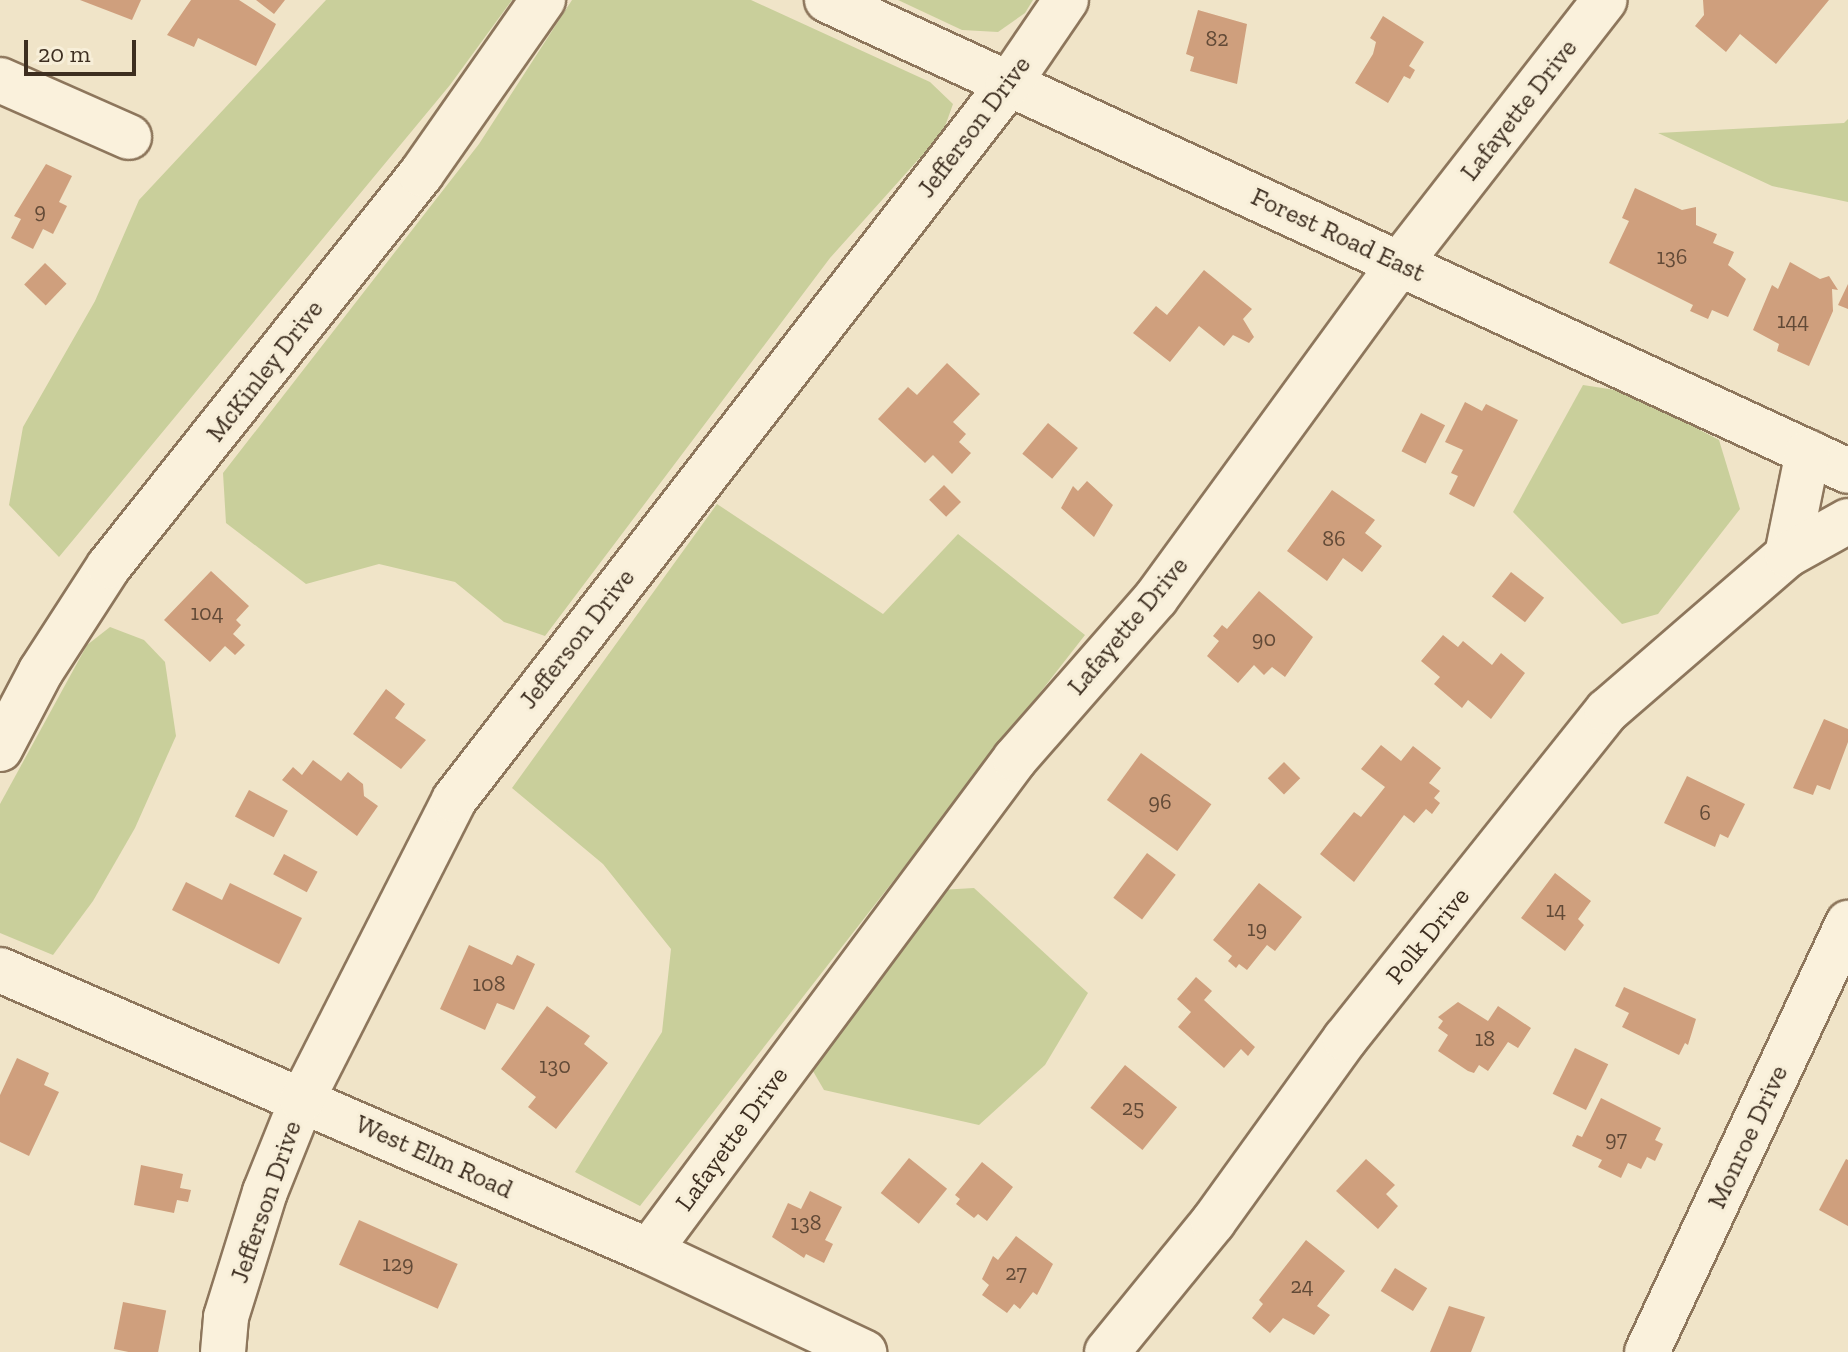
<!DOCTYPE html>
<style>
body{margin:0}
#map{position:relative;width:1848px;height:1352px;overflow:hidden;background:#f0e4c8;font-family:"Zilla Slab",serif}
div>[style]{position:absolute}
.green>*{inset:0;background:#c9cf9b}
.building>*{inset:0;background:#cf9f7d;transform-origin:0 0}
.roads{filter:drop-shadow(2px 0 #8d765c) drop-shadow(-2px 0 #8d765c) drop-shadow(0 2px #8d765c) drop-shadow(0 -2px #8d765c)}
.minor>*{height:44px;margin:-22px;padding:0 22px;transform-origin:22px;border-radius:22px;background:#faf1dc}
span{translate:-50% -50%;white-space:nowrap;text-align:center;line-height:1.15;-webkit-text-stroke:6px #f7eed8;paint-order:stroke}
.number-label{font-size:22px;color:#624a37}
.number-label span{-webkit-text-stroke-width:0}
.street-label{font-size:26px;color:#3d2e20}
.scale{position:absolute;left:24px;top:40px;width:112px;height:36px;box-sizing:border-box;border:4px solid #3d2e20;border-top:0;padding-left:10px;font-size:24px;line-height:28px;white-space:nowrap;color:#3d2e20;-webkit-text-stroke:6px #f7eed8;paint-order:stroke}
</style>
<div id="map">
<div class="green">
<i style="clip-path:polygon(326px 0,512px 0,450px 85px,59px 557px,9px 505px,23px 427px,95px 301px,139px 200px)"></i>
<i style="clip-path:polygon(572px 0,751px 0,930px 82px,953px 104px,943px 132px,830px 258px,545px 636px,504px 622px,455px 582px,379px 564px,306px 584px,226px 523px,223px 473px,479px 144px)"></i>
<i style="clip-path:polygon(898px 0,1033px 0,1025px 13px,998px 32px,962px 30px)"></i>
<i style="clip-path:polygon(1848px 119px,1848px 202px,1772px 186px,1658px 133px,1844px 123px)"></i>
<i style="clip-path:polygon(1583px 385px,1628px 392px,1719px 440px,1740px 509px,1658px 614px,1622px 624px,1513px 512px)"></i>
<i style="clip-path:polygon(717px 504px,883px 614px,958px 534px,1085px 635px,640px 1206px,575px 1172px,662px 1032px,671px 949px,603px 864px,512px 788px)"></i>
<i style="clip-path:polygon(110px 627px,144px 640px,165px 662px,176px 736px,135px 828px,93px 901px,53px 955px,0 933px,0 804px,87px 645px)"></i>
<i style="clip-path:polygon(974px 888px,1088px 993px,1045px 1065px,979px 1125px,824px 1090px,810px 1066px,940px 890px)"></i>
</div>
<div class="building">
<i style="clip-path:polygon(80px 0,141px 0,132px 20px)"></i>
<i style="clip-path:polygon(191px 0,239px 0,276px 24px,256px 66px,198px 38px,194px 47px,167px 35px)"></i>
<i style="clip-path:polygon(256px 0,285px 0,274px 14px)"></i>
<i style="clip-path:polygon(1703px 0,1829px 0,1776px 64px,1740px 34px,1726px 52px,1695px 26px,1704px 15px)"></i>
<i style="clip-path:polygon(1198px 10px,1247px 24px,1237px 84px,1190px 71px,1194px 57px,1186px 54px)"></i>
<i style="clip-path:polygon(1383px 16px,1424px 42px,1409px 66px,1415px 70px,1410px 79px,1404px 76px,1388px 103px,1355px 83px,1373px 54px,1376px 42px,1370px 38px)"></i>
<i style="clip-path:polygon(46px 164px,72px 176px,59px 202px,67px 206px,53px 234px,43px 229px,33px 249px,11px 238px,21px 219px,14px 216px)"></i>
<i style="clip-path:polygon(1635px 188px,1682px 210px,1696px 207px,1696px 225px,1717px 234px,1713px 243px,1734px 252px,1728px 265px,1746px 279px,1728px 317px,1712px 310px,1708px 319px,1690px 311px,1693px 305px,1609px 263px,1629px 221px,1622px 218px)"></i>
<i style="clip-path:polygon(1790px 262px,1820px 279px,1829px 276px,1838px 290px,1832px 289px,1833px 311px,1809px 366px,1777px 351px,1779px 344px,1753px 330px,1772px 285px,1778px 289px)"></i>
<i style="left:45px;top:263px;width:30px;height:30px;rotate:44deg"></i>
<i style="clip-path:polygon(1204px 270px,1252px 309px,1243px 319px,1254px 337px,1249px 343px,1233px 335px,1224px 346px,1199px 326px,1170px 362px,1133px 333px,1156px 306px,1167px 315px)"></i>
<i style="clip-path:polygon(1848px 284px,1848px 309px,1838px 305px)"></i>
<i style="clip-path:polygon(947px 363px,980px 394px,953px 422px,966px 434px,959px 442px,971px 453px,952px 474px,933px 455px,925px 463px,878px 419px,908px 387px,917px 395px)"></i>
<i style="clip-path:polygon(1465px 402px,1482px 411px,1486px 404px,1518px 420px,1474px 507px,1449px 494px,1458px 476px,1451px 473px,1463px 450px,1445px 442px)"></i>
<i style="left:1421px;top:413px;width:27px;height:43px;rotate:27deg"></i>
<i style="left:1048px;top:423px;width:39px;height:40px;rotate:40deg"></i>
<i style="clip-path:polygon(1087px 481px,1113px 505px,1094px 537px,1061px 508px,1073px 486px,1078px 491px)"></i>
<i style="left:944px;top:485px;width:24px;height:21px;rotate:45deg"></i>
<i style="clip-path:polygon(1332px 490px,1375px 520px,1365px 533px,1382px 546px,1362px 572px,1343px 558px,1327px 581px,1287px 551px)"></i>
<i style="clip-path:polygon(211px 571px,249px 606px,236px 620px,241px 625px,233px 634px,245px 645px,235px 655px,225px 646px,210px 662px,164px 620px)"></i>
<i style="left:1511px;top:572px;width:42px;height:31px;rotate:38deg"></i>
<i style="clip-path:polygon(1259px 591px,1313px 637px,1285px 677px,1272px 667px,1264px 675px,1254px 665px,1238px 683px,1207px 656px,1219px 641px,1213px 636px,1222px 625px,1227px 629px)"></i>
<i style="clip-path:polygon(1443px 635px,1458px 647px,1463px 641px,1492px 665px,1501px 653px,1525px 673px,1491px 719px,1468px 700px,1462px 708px,1434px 684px,1440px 677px,1421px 661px)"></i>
<i style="clip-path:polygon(386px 689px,405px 704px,395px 718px,426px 740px,401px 769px,353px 734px)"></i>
<i style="clip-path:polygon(1824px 719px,1848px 729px,1848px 742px,1830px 790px,1817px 785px,1813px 795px,1793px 788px)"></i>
<i style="clip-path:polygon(1381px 745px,1401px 761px,1413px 746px,1441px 768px,1429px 783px,1440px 791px,1434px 798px,1440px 803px,1432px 814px,1426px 809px,1414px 823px,1404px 815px,1354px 882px,1320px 854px,1354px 812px,1361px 817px,1385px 787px,1361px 769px)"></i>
<i style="left:1141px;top:753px;width:87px;height:58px;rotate:36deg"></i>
<i style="clip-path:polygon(313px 760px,341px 781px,348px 772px,363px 784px,364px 796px,378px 806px,357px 836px,282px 780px,293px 767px,302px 775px)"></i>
<i style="left:1284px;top:762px;width:23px;height:23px;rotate:45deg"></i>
<i style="clip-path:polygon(1687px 776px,1745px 804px,1728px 838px,1720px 834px,1715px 847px,1664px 823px)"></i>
<i style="left:249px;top:790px;width:44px;height:30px;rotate:28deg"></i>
<i style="left:1147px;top:853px;width:36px;height:56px;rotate:37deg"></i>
<i style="left:284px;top:854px;width:38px;height:23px;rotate:28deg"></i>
<i style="clip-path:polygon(1555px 873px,1591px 901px,1578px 919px,1584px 925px,1565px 951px,1521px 918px)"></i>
<i style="clip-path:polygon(186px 882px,222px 900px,230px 883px,302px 918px,279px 964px,172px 910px)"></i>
<i style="clip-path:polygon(1259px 883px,1302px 917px,1275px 951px,1267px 945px,1247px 970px,1239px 964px,1236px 968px,1228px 961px,1232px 956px,1213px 940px)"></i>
<i style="clip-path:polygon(469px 945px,512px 965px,517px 955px,535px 964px,514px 1010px,497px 1003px,485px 1030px,440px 1009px)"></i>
<i style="clip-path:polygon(1196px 977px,1212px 991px,1204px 1000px,1255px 1047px,1248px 1056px,1241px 1049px,1224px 1068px,1178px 1027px,1191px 1012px,1177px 999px)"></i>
<i style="clip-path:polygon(1624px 987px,1696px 1019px,1688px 1045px,1685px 1043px,1679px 1055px,1622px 1027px,1629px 1013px,1615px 1006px)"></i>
<i style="clip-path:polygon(1458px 1002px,1488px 1021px,1498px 1006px,1531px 1028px,1518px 1048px,1508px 1042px,1488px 1071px,1479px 1065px,1474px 1073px,1468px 1071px,1438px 1051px,1448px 1035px,1438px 1028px,1443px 1021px,1438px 1017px)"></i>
<i style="clip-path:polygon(547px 1006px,590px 1036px,584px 1044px,608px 1063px,556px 1129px,528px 1107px,536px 1097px,501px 1069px)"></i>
<i style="left:1575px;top:1048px;width:37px;height:51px;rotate:26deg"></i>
<i style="clip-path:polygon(17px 1058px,49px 1073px,44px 1085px,59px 1092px,29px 1156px,0 1142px,0 1095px)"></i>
<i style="left:1125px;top:1065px;width:67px;height:55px;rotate:39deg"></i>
<i style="clip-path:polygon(1601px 1098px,1661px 1128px,1655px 1140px,1663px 1144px,1655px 1161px,1647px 1157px,1641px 1169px,1628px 1163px,1621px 1178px,1598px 1167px,1602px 1160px,1572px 1146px,1577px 1135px,1582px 1137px)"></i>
<i style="left:909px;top:1158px;width:49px;height:45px;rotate:39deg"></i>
<i style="clip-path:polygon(1366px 1159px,1395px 1185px,1386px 1194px,1398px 1206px,1378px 1229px,1336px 1191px)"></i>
<i style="clip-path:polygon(1846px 1159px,1848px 1160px,1848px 1226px,1819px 1210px)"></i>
<i style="clip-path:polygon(982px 1162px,1013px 1187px,987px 1221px,978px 1214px,974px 1218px,956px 1204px,960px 1199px,955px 1195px)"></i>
<i style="clip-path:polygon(141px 1165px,183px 1174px,180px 1188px,191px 1190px,188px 1202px,177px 1200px,174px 1213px,134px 1205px)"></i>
<i style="clip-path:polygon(810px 1191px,842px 1207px,825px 1240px,833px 1244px,824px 1263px,806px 1254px,804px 1258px,772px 1237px,788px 1203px,801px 1209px)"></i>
<i style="left:359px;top:1220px;width:108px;height:49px;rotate:24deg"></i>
<i style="clip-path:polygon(1016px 1236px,1053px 1264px,1037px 1295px,1033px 1292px,1020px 1309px,1014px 1304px,1007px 1313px,982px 1295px,989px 1285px,982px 1279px,993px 1256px,998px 1260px)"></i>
<i style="clip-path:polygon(1306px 1240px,1345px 1271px,1317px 1306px,1330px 1315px,1314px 1335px,1283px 1318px,1270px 1333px,1252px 1318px,1263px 1304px,1259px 1300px)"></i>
<i style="left:1395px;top:1268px;width:38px;height:27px;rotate:32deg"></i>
<i style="left:123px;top:1302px;width:44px;height:48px;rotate:11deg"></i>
<i style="clip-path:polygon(1449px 1306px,1485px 1317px,1471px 1352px,1430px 1352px)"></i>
</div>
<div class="roads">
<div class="minor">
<i style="left:827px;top:0;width:1124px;rotate:24.76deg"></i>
<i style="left:0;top:80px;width:141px;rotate:23.8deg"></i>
<i style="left:1787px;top:555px;width:105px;rotate:-78.5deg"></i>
<i style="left:0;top:749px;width:88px;rotate:-62.3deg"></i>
<i style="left:41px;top:671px;width:125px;rotate:-57.1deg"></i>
<i style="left:109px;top:566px;width:501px;rotate:-51.48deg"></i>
<i style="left:421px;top:174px;width:213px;rotate:-55deg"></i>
<i style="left:0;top:970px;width:707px;rotate:23.41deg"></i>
<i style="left:649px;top:1251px;width:238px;rotate:25.2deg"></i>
<i style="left:649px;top:1251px;width:613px;rotate:-53.35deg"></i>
<i style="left:1015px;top:759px;width:214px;rotate:-48.8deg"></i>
<i style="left:1156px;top:598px;width:414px;rotate:-53.9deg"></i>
<i style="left:1400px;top:263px;width:333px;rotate:-52.1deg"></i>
<i style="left:223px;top:1352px;width:35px;rotate:-85deg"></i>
<i style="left:226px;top:1317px;width:131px;rotate:-72.7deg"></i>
<i style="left:265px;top:1192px;width:99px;rotate:-68.1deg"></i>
<i style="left:302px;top:1100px;width:336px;rotate:-63.1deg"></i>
<i style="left:454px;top:800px;width:905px;rotate:-52.23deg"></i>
<i style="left:1008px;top:85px;width:103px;rotate:-55.7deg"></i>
<i style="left:1107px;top:1352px;width:168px;rotate:-50.8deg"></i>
<i style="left:1213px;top:1222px;width:226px;rotate:-54.2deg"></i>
<i style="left:1345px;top:1039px;width:420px;rotate:-51.4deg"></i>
<i style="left:1607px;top:711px;width:238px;rotate:-40.9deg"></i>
<i style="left:1787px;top:555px;width:70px;rotate:-29.1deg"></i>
<i style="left:1647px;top:1352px;width:474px;rotate:-64.9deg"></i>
</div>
</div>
<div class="number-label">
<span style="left:1217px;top:39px">82</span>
<span style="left:40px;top:211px">9</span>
<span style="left:1672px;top:257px">136</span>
<span style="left:1793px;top:321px">144</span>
<span style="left:1334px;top:539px">86</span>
<span style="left:207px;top:613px">104</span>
<span style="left:1264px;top:639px">90</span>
<span style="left:1160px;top:802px">96</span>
<span style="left:1705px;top:813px">6</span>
<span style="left:1556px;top:910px">14</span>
<span style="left:1257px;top:929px">19</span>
<span style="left:489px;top:984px">108</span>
<span style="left:1485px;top:1039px">18</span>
<span style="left:555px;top:1066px">130</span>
<span style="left:1133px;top:1108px">25</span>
<span style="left:1616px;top:1139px">97</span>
<span style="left:806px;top:1223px">138</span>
<span style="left:398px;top:1264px">129</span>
<span style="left:1016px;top:1273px">27</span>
<span style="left:1302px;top:1286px">24</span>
</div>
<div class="street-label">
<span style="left:1519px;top:110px;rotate:-52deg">Lafayette Drive</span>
<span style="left:974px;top:127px;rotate:-53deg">Jefferson Drive</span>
<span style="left:1338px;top:235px;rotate:25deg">Forest Road East</span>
<span style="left:265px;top:371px;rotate:-52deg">McKinley Drive</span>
<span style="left:1128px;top:626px;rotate:-50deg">Lafayette Drive</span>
<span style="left:577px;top:639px;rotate:-52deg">Jefferson Drive</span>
<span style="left:1428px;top:936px;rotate:-51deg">Polk Drive</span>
<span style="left:1748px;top:1137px;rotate:-65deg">Monroe Drive</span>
<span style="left:732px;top:1139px;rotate:-54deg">Lafayette Drive</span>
<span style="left:434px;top:1157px;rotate:24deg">West Elm Road</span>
<span style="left:266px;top:1202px;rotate:-71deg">Jefferson Drive</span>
</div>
<div class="scale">20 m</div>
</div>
